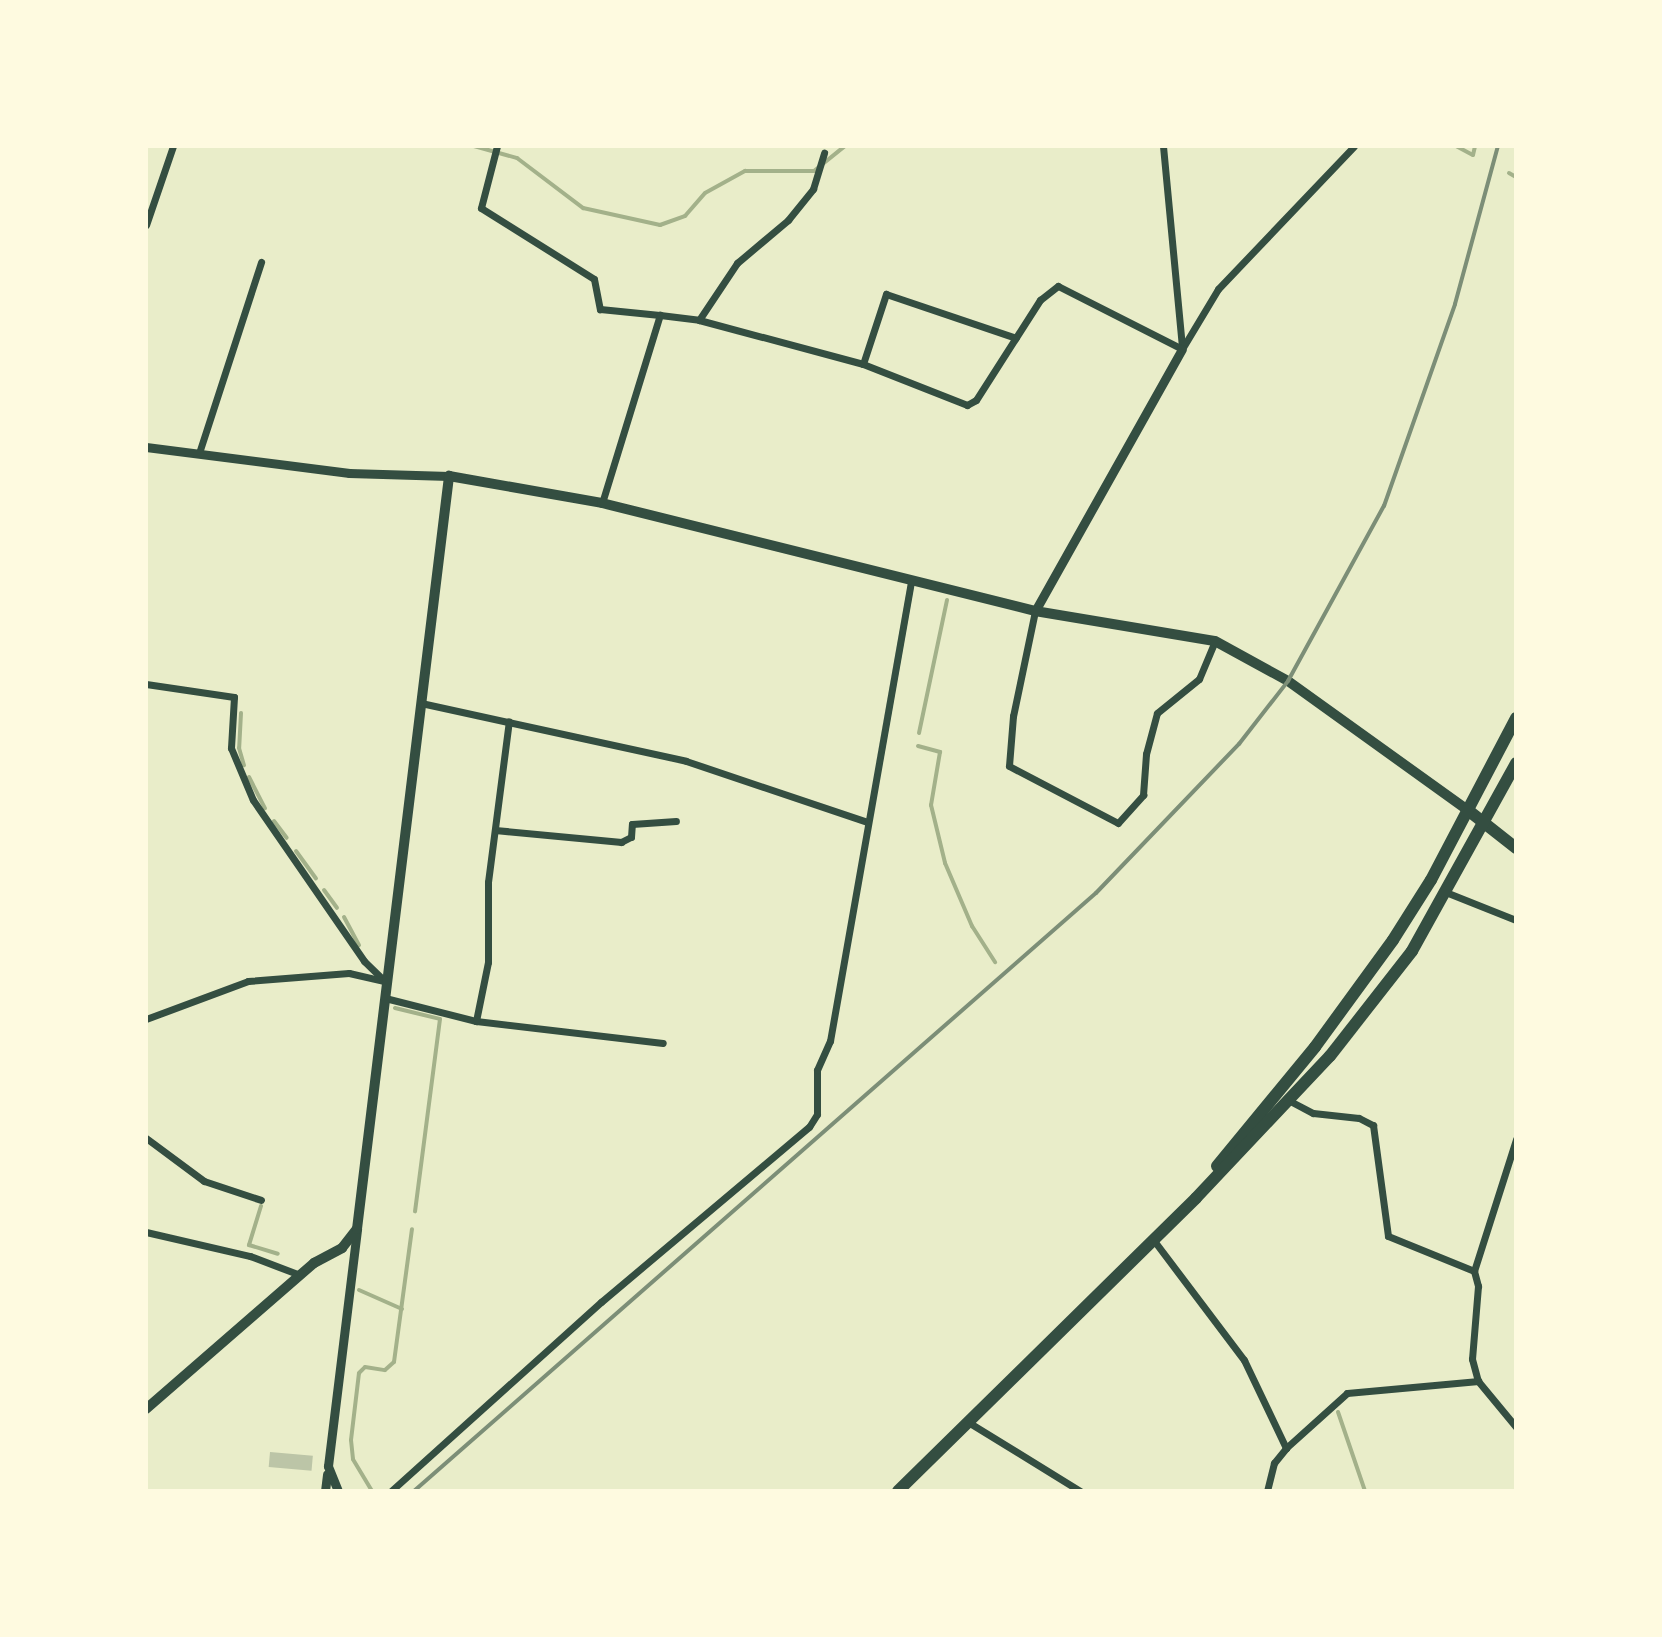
<!DOCTYPE html>
<style>
body{margin:0}
#map{position:relative;width:1662px;height:1637px;overflow:hidden;background:#e9edc9;font-family:"PT Sans",sans-serif}
div>[style]{position:absolute}
.stream>*{height:4px;margin:-2px;padding:0 2px;transform-origin:2px;border-radius:2px;background:#a3b18a}
.building>*{inset:0;background:#bcc5a7;transform-origin:0 0}
.minor>*{height:7px;margin:-3.5px;padding:0 3.5px;transform-origin:3.5px;border-radius:3.5px;background:#344e41}
.tertiary>*{height:9px;margin:-4.5px;padding:0 4.5px;transform-origin:4.5px;border-radius:4.5px;background:#344e41}
.secondary>*{height:10px;margin:-5px;padding:0 5px;transform-origin:5px;border-radius:5px;background:#344e41}
.trunk>*{height:12px;margin:-6px;padding:0 6px;transform-origin:6px;border-radius:6px;background:#344e41}
.rail>*{height:4px;margin:-2px;padding:0 2px;transform-origin:2px;border-radius:2px;background:#7c8e77}
span{translate:-50% -50%;white-space:nowrap;text-align:center;line-height:1.15;-webkit-text-stroke:8px #fefae0;paint-order:stroke}
.frame{position:absolute;inset:0;border:148px solid #fefae0;pointer-events:none}
</style>
<div id="map">
<div class="stream">
<i style="left:474px;top:146px;width:45px;rotate:15.6deg"></i>
<i style="left:517px;top:158px;width:83px;rotate:37.1deg"></i>
<i style="left:583px;top:208px;width:79px;rotate:12.4deg"></i>
<i style="left:660px;top:225px;width:27px;rotate:-20deg"></i>
<i style="left:685px;top:216px;width:30px;rotate:-49deg"></i>
<i style="left:705px;top:193px;width:46px;rotate:-28.8deg"></i>
<i style="left:745px;top:171px;width:69px"></i>
<i style="left:814px;top:171px;width:40px;rotate:-39deg"></i>
<i style="left:1456px;top:146px;width:19px;rotate:28deg"></i>
<i style="left:1473px;top:155px;width:9px;rotate:-77deg"></i>
<i style="left:1509px;top:173px;width:8px;rotate:30deg"></i>
<i style="left:241px;top:713px;width:35px;rotate:93deg"></i>
<i style="left:239px;top:748px;width:18px;rotate:74deg"></i>
<i style="left:919px;top:733px;width:136px;rotate:-78.1deg"></i>
<i style="left:918px;top:746px;width:23px;rotate:15deg"></i>
<i style="left:940px;top:752px;width:54px;rotate:99.6deg"></i>
<i style="left:931px;top:805px;width:60px;rotate:76.4deg"></i>
<i style="left:945px;top:863px;width:69px;rotate:66.8deg"></i>
<i style="left:972px;top:926px;width:43px;rotate:57.4deg"></i>
<i style="left:249px;top:777px;width:35px;rotate:63deg"></i>
<i style="left:274px;top:821px;width:21px;rotate:53deg"></i>
<i style="left:296px;top:851px;width:34px;rotate:54deg"></i>
<i style="left:324px;top:890px;width:22px;rotate:54deg"></i>
<i style="left:344px;top:917px;width:32px;rotate:62deg"></i>
<i style="left:395px;top:1008px;width:46px;rotate:13.7deg"></i>
<i style="left:440px;top:1019px;width:194px;rotate:97.4deg"></i>
<i style="left:261px;top:1206px;width:41px;rotate:107.1deg"></i>
<i style="left:249px;top:1245px;width:30px;rotate:17deg"></i>
<i style="left:359px;top:1290px;width:47px;rotate:23.8deg"></i>
<i style="left:1338px;top:1412px;width:83px;rotate:71.1deg"></i>
<i style="left:372px;top:1491px;width:37px;rotate:-121deg"></i>
<i style="left:353px;top:1459px;width:19px;rotate:-96deg"></i>
<i style="left:351px;top:1440px;width:67px;rotate:-83.2deg"></i>
<i style="left:359px;top:1373px;width:8px;rotate:-45deg"></i>
<i style="left:365px;top:1367px;width:20px;rotate:9deg"></i>
<i style="left:385px;top:1370px;width:12px;rotate:-42deg"></i>
<i style="left:394px;top:1362px;width:134px;rotate:-82.3deg"></i>
</div>
<div class="building">
<i style="left:270px;top:1452px;width:43px;height:15px;rotate:5deg"></i>
</div>
<div class="minor">
<i style="left:497px;top:146px;width:64px;rotate:104.5deg"></i>
<i style="left:481px;top:208px;width:133px;rotate:32.1deg"></i>
<i style="left:594px;top:279px;width:31px;rotate:79deg"></i>
<i style="left:600px;top:309px;width:60px;rotate:5.7deg"></i>
<i style="left:1163px;top:146px;width:202px;rotate:84.6deg"></i>
<i style="left:146px;top:225px;width:83px;rotate:-71.1deg"></i>
<i style="left:699px;top:320px;width:170px;rotate:15deg"></i>
<i style="left:863px;top:364px;width:112px;rotate:21.5deg"></i>
<i style="left:967px;top:405px;width:10px;rotate:-29deg"></i>
<i style="left:976px;top:400px;width:119px;rotate:-57.4deg"></i>
<i style="left:1040px;top:300px;width:23px;rotate:-38deg"></i>
<i style="left:1058px;top:286px;width:139px;rotate:26.9deg"></i>
<i style="left:1182px;top:349px;width:70px;rotate:-59deg"></i>
<i style="left:1218px;top:289px;width:197px;rotate:-46.4deg"></i>
<i style="left:863px;top:364px;width:74px;rotate:-71.8deg"></i>
<i style="left:886px;top:294px;width:137px;rotate:18.7deg"></i>
<i style="left:199px;top:453px;width:201px;rotate:-72deg"></i>
<i style="left:602px;top:503px;width:197px;rotate:-72.9deg"></i>
<i style="left:660px;top:315px;width:39px;rotate:7deg"></i>
<i style="left:699px;top:320px;width:69px;rotate:-56.3deg"></i>
<i style="left:737px;top:263px;width:67px;rotate:-40.1deg"></i>
<i style="left:788px;top:220px;width:40px;rotate:-51deg"></i>
<i style="left:813px;top:189px;width:38px;rotate:-73deg"></i>
<i style="left:1035px;top:611px;width:107px;rotate:101.8deg"></i>
<i style="left:1013px;top:716px;width:50px;rotate:94.6deg"></i>
<i style="left:1009px;top:766px;width:123px;rotate:27.6deg"></i>
<i style="left:1118px;top:823px;width:38px;rotate:-48deg"></i>
<i style="left:1143px;top:795px;width:41px;rotate:-85.8deg"></i>
<i style="left:1146px;top:754px;width:42px;rotate:-75deg"></i>
<i style="left:1157px;top:713px;width:54px;rotate:-39deg"></i>
<i style="left:1199px;top:679px;width:41px;rotate:-67.2deg"></i>
<i style="left:146px;top:684px;width:89px;rotate:8.4deg"></i>
<i style="left:234px;top:697px;width:51px;rotate:93.4deg"></i>
<i style="left:231px;top:748px;width:56px;rotate:67.1deg"></i>
<i style="left:253px;top:800px;width:196px;rotate:55.4deg"></i>
<i style="left:364px;top:961px;width:29px;rotate:44deg"></i>
<i style="left:421px;top:703px;width:271px;rotate:12.3deg"></i>
<i style="left:686px;top:761px;width:191px;rotate:18.6deg"></i>
<i style="left:495px;top:830px;width:127px;rotate:5.4deg"></i>
<i style="left:621px;top:842px;width:11px;rotate:-27deg"></i>
<i style="left:631px;top:837px;width:13px;rotate:-86deg"></i>
<i style="left:632px;top:824px;width:44px;rotate:-3.9deg"></i>
<i style="left:1448px;top:893px;width:73px;rotate:21.7deg"></i>
<i style="left:385px;top:998px;width:94px;rotate:14.2deg"></i>
<i style="left:476px;top:1021px;width:188px;rotate:6.7deg"></i>
<i style="left:146px;top:1019px;width:109px;rotate:-20.4deg"></i>
<i style="left:248px;top:981px;width:101px;rotate:-4.5deg"></i>
<i style="left:349px;top:973px;width:35px;rotate:13deg"></i>
<i style="left:476px;top:1021px;width:60px;rotate:-78.5deg"></i>
<i style="left:488px;top:962px;width:80px;rotate:-90deg"></i>
<i style="left:488px;top:882px;width:162px;rotate:-82.6deg"></i>
<i style="left:1290px;top:1101px;width:26px;rotate:28deg"></i>
<i style="left:1313px;top:1113px;width:46px;rotate:6.2deg"></i>
<i style="left:1359px;top:1118px;width:16px;rotate:27deg"></i>
<i style="left:1373px;top:1125px;width:112px;rotate:82.3deg"></i>
<i style="left:1388px;top:1236px;width:93px;rotate:22.1deg"></i>
<i style="left:1474px;top:1271px;width:16px;rotate:75deg"></i>
<i style="left:1478px;top:1286px;width:73px;rotate:94.7deg"></i>
<i style="left:1472px;top:1359px;width:23px;rotate:75deg"></i>
<i style="left:1478px;top:1381px;width:60px;rotate:50.4deg"></i>
<i style="left:146px;top:1138px;width:72px;rotate:36.6deg"></i>
<i style="left:204px;top:1181px;width:60px;rotate:18.4deg"></i>
<i style="left:146px;top:1232px;width:107px;rotate:13deg"></i>
<i style="left:250px;top:1256px;width:53px;rotate:20.8deg"></i>
<i style="left:1152px;top:1238px;width:153px;rotate:53deg"></i>
<i style="left:1244px;top:1360px;width:98px;rotate:64.5deg"></i>
<i style="left:1474px;top:1271px;width:139px;rotate:-72.3deg"></i>
<i style="left:968px;top:1422px;width:132px;rotate:31.6deg"></i>
<i style="left:391px;top:1491px;width:283px;rotate:-42deg"></i>
<i style="left:601px;top:1302px;width:272px;rotate:-40.1deg"></i>
<i style="left:809px;top:1127px;width:15px;rotate:-58deg"></i>
<i style="left:817px;top:1114px;width:44px;rotate:-90deg"></i>
<i style="left:817px;top:1070px;width:32px;rotate:-66deg"></i>
<i style="left:830px;top:1041px;width:465px;rotate:-80deg"></i>
<i style="left:1267px;top:1491px;width:29px;rotate:-76deg"></i>
<i style="left:1274px;top:1463px;width:19px;rotate:-51deg"></i>
<i style="left:1286px;top:1448px;width:82px;rotate:-42deg"></i>
<i style="left:1347px;top:1393px;width:132px;rotate:-5.2deg"></i>
</div>
<div class="tertiary">
<i style="left:146px;top:447px;width:205px;rotate:7.3deg"></i>
<i style="left:349px;top:473px;width:100px;rotate:1.7deg"></i>
<i style="left:1035px;top:611px;width:300px;rotate:-60.7deg"></i>
<i style="left:325px;top:1491px;width:17px;rotate:-83deg"></i>
<i style="left:338px;top:1491px;width:27px;rotate:-112deg"></i>
<i style="left:328px;top:1466px;width:239px;rotate:-83deg"></i>
</div>
<div class="secondary">
<i style="left:146px;top:1409px;width:223px;rotate:-41deg"></i>
<i style="left:314px;top:1263px;width:32px;rotate:-28deg"></i>
<i style="left:342px;top:1248px;width:24px;rotate:-52deg"></i>
<i style="left:357px;top:1229px;width:759px;rotate:-83.03deg"></i>
<i style="left:449px;top:476px;width:155px;rotate:10deg"></i>
<i style="left:602px;top:503px;width:446px;rotate:14deg"></i>
<i style="left:1035px;top:611px;width:182px;rotate:9.5deg"></i>
<i style="left:1215px;top:641px;width:83px;rotate:28.7deg"></i>
<i style="left:1288px;top:681px;width:223px;rotate:35.7deg"></i>
</div>
<div class="trunk">
<i style="left:1469px;top:811px;width:60px;rotate:38.2deg"></i>
<i style="left:1217px;top:1166px;width:154px;rotate:-50.5deg"></i>
<i style="left:1315px;top:1047px;width:132px;rotate:-53.9deg"></i>
<i style="left:1393px;top:940px;width:71px;rotate:-57.7deg"></i>
<i style="left:1431px;top:880px;width:183px;rotate:-62.3deg"></i>
<i style="left:898px;top:1491px;width:418px;rotate:-44.5deg"></i>
<i style="left:1196px;top:1198px;width:195px;rotate:-46.7deg"></i>
<i style="left:1330px;top:1056px;width:133px;rotate:-52deg"></i>
<i style="left:1412px;top:951px;width:215px;rotate:-61deg"></i>
</div>
<div class="rail">
<i style="left:414px;top:1491px;width:907px;rotate:-41.25deg"></i>
<i style="left:1096px;top:893px;width:207px;rotate:-46.2deg"></i>
<i style="left:1239px;top:744px;width:80px;rotate:-52.1deg"></i>
<i style="left:1288px;top:681px;width:200px;rotate:-61.3deg"></i>
<i style="left:1384px;top:506px;width:214px;rotate:-70.6deg"></i>
<i style="left:1455px;top:304px;width:164px;rotate:-74.8deg"></i>
</div>
<div class="frame"></div>
</div>
